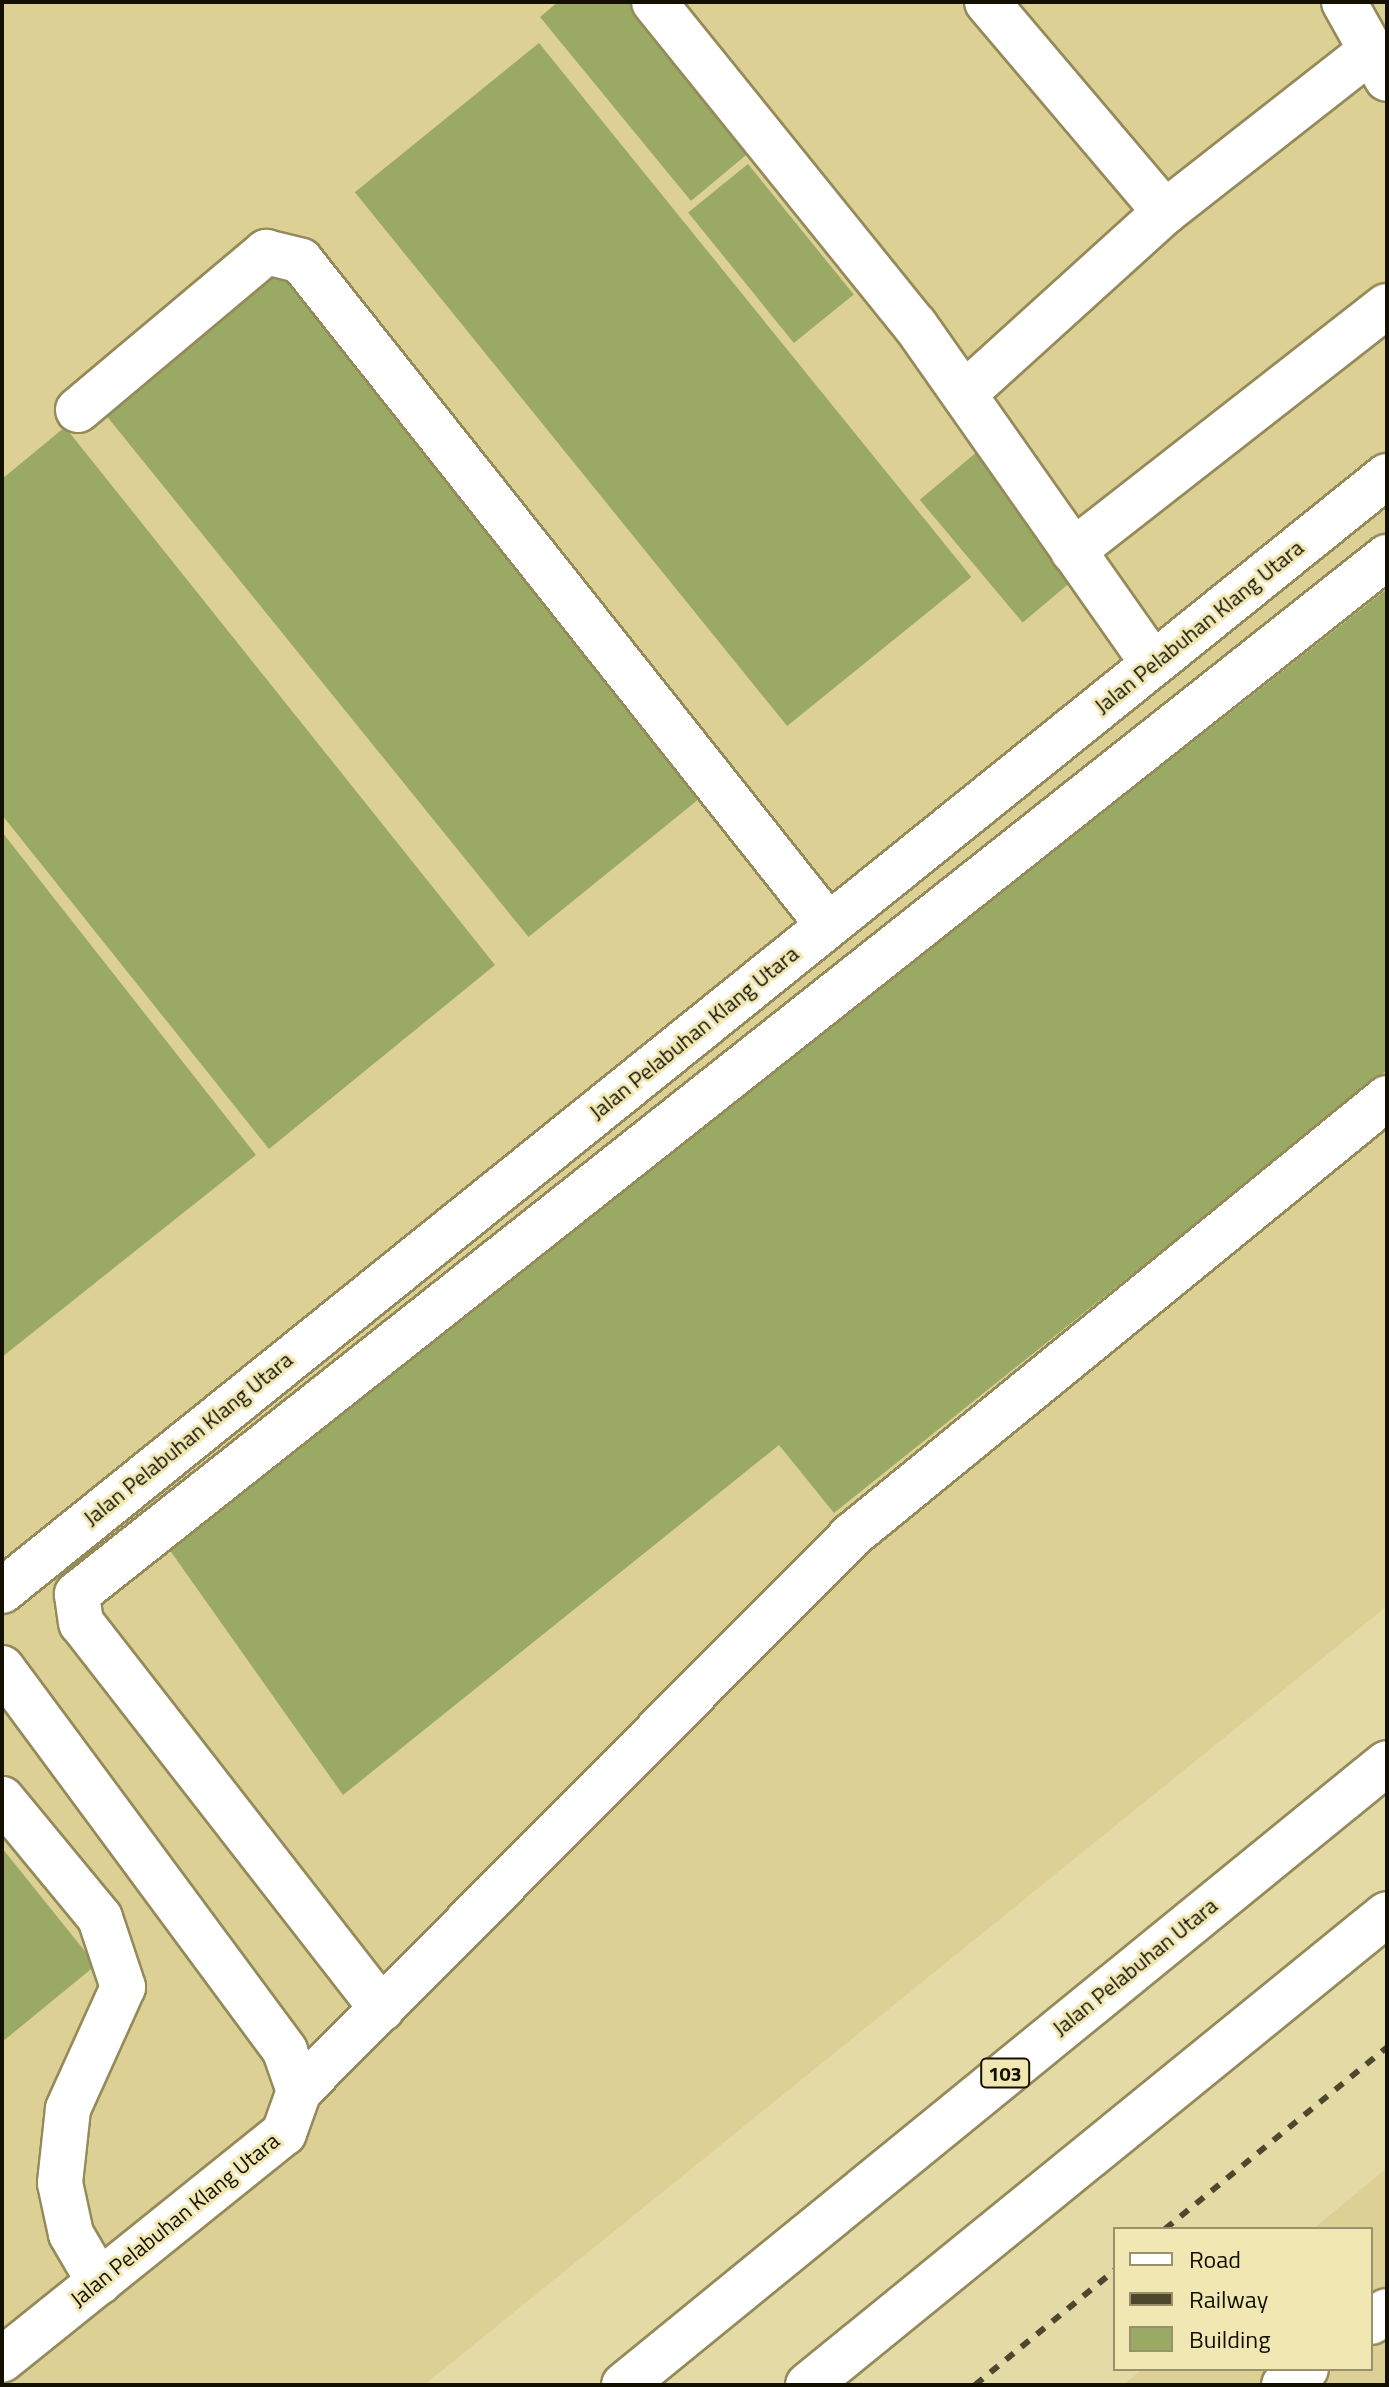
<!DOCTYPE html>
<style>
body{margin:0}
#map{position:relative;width:1389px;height:2387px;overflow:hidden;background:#e4daa6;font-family:"Titillium Web",sans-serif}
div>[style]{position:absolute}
.built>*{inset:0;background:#dcd095}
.building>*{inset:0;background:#9aa964;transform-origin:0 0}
.roads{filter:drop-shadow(2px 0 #948a5a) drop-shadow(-2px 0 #948a5a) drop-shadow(0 2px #948a5a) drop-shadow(0 -2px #948a5a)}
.minor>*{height:44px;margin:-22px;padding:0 22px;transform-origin:22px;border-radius:22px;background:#fff}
.major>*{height:44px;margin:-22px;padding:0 22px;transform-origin:22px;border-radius:22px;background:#fff}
.rail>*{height:6px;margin-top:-3px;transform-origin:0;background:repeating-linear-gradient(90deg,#4c472d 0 10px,transparent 0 20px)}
span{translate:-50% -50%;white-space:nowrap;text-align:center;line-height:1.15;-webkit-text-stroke:6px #f1e7b3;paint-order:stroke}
.shield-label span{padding:2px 6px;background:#f1e7b3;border:2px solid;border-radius:6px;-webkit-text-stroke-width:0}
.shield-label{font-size:20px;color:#131000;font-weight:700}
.street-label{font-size:22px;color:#131000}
.frame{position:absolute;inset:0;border:4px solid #131000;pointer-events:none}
.legend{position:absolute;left:1113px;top:2227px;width:260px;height:144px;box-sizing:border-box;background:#f1e7b3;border:2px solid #98916b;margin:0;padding:10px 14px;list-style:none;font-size:24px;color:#131000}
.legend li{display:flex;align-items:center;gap:16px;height:40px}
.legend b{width:40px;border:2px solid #98916b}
</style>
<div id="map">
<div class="built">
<i style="clip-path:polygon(2px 2px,1387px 2px,1387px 1606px,424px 2385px,2px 2385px)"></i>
<i style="clip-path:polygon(1387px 2168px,1387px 2385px,1123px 2385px,1143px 2369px,1371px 2369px,1371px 2229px,1313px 2229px)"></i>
</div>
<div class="building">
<i style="clip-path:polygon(558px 2px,640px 2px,758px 145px,691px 201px,540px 17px)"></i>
<i style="left:539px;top:43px;width:687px;height:237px;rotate:51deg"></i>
<i style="left:748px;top:164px;width:168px;height:77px;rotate:51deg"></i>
<i style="left:273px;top:256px;width:690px;height:230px;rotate:51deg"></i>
<i style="clip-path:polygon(65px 427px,495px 965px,269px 1149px,2px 815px,2px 479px)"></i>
<i style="left:978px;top:451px;width:160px;height:76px;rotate:50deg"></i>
<i style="clip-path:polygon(1387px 589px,1387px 1070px,834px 1513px,779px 1445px,343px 1795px,169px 1549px)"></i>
<i style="clip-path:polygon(2px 832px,256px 1155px,2px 1357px)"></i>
<i style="clip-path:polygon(2px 1848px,96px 1965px,2px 2042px)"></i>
</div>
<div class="roads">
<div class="minor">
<i style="left:654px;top:2px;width:415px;rotate:51.1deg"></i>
<i style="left:915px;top:325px;width:414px;rotate:54.9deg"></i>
<i style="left:1344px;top:2px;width:88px;rotate:60.8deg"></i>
<i style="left:1165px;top:212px;width:258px;rotate:-38.1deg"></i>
<i style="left:964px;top:394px;width:271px;rotate:-42.2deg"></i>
<i style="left:1165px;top:212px;width:275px;rotate:-130.3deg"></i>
<i style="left:78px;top:410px;width:246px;rotate:-40deg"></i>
<i style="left:266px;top:252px;width:36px;rotate:14deg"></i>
<i style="left:301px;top:261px;width:848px;rotate:51.56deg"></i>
<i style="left:1073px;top:551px;width:398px;rotate:-38deg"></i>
<i style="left:2px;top:1591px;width:1778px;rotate:-38.84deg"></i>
<i style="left:2px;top:1668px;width:476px;rotate:53.5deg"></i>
<i style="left:285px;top:2051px;width:42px;rotate:70.7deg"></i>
<i style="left:299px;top:2091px;width:45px;rotate:109.7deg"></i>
<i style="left:284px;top:2133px;width:362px;rotate:141.2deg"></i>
<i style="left:2px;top:1799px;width:154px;rotate:50.5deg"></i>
<i style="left:100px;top:1918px;width:73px;rotate:71.6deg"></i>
<i style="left:123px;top:1987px;width:134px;rotate:114.3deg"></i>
<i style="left:68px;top:2109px;width:74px;rotate:96.2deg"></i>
<i style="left:60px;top:2183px;width:52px;rotate:77.8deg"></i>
<i style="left:71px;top:2234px;width:56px;rotate:59.7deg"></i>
<i style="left:382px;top:2009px;width:489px;rotate:-127.9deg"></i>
<i style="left:81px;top:1623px;width:29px;rotate:-98deg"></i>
<i style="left:77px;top:1594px;width:1671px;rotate:-38.37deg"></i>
<i style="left:299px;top:2091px;width:784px;rotate:-45.15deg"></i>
<i style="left:852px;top:1535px;width:691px;rotate:-39.24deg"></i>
<i style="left:1371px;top:2322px;width:19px;rotate:-35deg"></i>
<i style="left:1284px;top:2385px;width:27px;rotate:-36deg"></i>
</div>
<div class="major">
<i style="left:624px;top:2385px;width:984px;rotate:-39.19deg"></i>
<i style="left:808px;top:2385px;width:746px;rotate:-39.13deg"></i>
</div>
</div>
<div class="rail">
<i style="left:1165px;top:2229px;width:287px;rotate:-39.3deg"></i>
<i style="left:975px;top:2385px;width:181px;rotate:-39.4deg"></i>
</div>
<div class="shield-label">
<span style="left:1005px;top:2073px">103</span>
</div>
<div class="street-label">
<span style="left:1199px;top:627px;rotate:-39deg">Jalan Pelabuhan Klang Utara</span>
<span style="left:694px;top:1033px;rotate:-39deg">Jalan Pelabuhan Klang Utara</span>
<span style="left:188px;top:1439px;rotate:-39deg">Jalan Pelabuhan Klang Utara</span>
<span style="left:1135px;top:1967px;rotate:-39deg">Jalan Pelabuhan Utara</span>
<span style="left:175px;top:2220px;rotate:-39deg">Jalan Pelabuhan Klang Utara</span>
</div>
<div class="frame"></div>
<ul class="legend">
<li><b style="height:10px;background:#fff"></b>Road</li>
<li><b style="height:10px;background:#4c472d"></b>Railway</li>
<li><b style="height:22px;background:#9aa964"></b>Building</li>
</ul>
</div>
